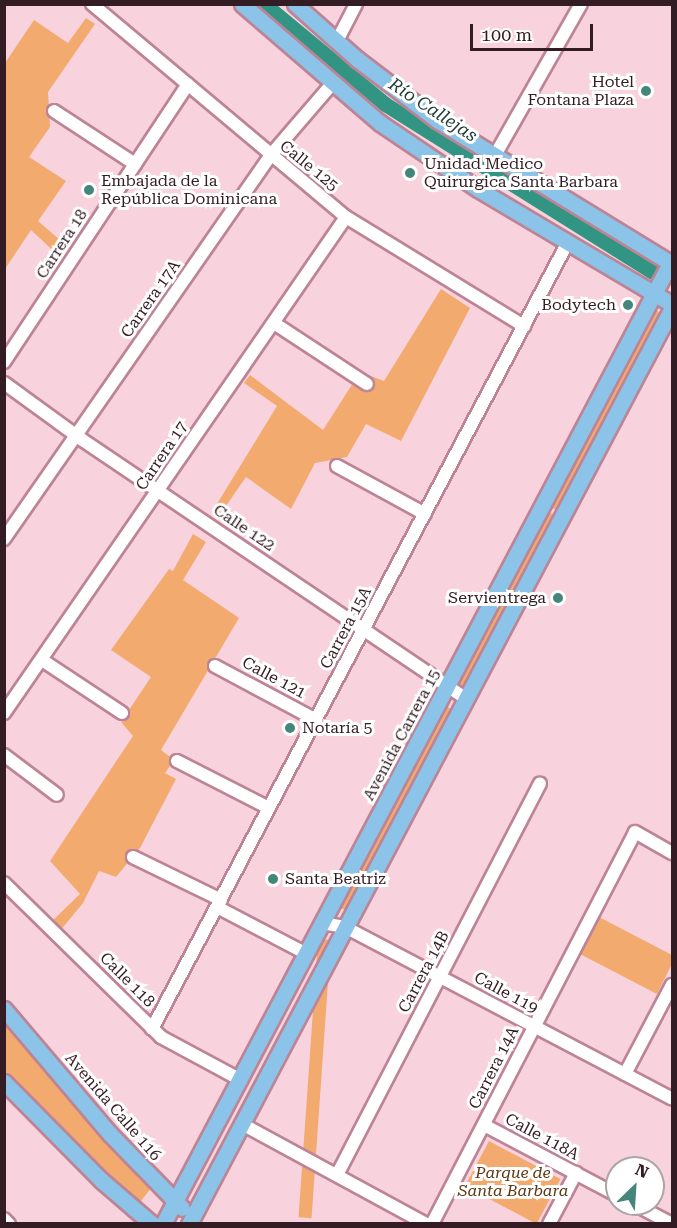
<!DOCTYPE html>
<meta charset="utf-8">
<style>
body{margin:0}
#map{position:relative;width:677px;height:1228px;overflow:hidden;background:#f8d3dd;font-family:"Roboto Serif",serif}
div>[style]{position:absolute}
.green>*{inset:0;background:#f3aa6f;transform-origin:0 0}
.river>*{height:15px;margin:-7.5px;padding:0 7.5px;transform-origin:7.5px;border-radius:7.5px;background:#329483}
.roads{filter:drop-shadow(2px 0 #bd8496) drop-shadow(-2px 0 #bd8496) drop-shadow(0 2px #bd8496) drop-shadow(0 -2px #bd8496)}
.minor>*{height:12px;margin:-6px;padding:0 6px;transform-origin:6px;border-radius:6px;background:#fff}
.major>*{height:15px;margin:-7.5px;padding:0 7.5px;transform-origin:7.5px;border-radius:7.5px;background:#8bc4e8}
.dots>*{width:16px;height:16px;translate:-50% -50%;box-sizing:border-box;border:3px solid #fff;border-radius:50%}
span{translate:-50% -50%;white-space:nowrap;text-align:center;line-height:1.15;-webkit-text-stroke:6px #fff;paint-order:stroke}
.poi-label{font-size:16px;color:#331c23}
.right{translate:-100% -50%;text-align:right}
.left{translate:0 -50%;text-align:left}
.street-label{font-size:16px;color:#331c23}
.park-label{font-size:16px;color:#5d3612;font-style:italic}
.water-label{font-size:18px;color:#1f3c36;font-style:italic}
.frame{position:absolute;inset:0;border:6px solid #331c23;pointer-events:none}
.north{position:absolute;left:605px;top:1156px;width:60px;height:60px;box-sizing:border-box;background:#fff;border:2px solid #ada4a7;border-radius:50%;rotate:25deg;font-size:16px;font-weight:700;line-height:24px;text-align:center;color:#331c23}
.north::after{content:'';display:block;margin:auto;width:21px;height:27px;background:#44877a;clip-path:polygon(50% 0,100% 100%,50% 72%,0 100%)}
.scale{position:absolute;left:470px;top:24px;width:123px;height:27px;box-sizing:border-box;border:3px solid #331c23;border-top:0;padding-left:8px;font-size:18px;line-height:21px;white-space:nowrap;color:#331c23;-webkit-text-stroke:4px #fff;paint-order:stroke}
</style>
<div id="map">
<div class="green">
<i style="clip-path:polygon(86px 18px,95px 24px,48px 92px,50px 127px,29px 157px,66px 181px,38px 221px,68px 247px,60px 257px,31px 230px,5px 269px,5px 63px,34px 20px,68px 43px)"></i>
<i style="clip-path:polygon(441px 289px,470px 308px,401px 441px,366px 424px,347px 457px,315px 463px,291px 509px,246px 477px,219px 516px,212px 512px,277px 406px,244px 383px,250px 375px,323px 430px,360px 372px,384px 381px)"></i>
<i style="clip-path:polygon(656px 309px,661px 316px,558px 511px,549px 506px)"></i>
<i style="clip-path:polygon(547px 511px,556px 516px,466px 685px,459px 685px)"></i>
<i style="clip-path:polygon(193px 534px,206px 542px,183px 580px,239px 618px,161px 750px,174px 760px,165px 773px,176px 779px,140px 848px,116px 877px,99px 871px,83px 903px,59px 932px,51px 922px,80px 894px,50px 861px,133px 736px,121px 722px,151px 677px,111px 650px,169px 569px,173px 571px)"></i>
<i style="clip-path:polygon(444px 705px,451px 709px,346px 910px,335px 906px)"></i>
<i style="clip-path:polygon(599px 917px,672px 955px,672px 964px,657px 994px,580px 954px)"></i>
<i style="left:318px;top:939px;width:13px;height:279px;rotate:4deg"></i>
<i style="clip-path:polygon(4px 1018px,152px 1187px,137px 1206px,5px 1076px)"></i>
<i style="left:489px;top:1141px;width:81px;height:51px;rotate:28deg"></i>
</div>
<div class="river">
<i style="left:264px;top:4px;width:157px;rotate:39.6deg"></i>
<i style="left:385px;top:104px;width:316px;rotate:32.1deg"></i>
</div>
<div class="roads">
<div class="minor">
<i style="left:92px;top:4px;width:331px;rotate:40deg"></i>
<i style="left:346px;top:217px;width:209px;rotate:31.5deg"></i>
<i style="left:337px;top:41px;width:42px;rotate:-62.8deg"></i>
<i style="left:54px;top:111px;width:97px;rotate:33.2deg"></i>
<i style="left:494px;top:157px;width:176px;rotate:-60.4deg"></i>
<i style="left:274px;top:323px;width:111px;rotate:33.3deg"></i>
<i style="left:4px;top:362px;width:333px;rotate:-56.5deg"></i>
<i style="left:4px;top:383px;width:95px;rotate:36deg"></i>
<i style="left:81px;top:439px;width:465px;rotate:34deg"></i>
<i style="left:337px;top:466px;width:100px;rotate:28.6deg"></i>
<i style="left:4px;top:539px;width:466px;rotate:-55.2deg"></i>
<i style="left:270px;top:156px;width:95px;rotate:-49.3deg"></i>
<i style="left:42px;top:660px;width:96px;rotate:33.5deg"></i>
<i style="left:215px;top:666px;width:115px;rotate:28.1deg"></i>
<i style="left:4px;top:713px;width:602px;rotate:-55.41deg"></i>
<i style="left:4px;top:755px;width:66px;rotate:37deg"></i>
<i style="left:177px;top:761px;width:103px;rotate:27.1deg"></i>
<i style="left:133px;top:857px;width:98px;rotate:26deg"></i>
<i style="left:4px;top:883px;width:220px;rotate:44.4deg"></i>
<i style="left:161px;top:1037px;width:91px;rotate:28.3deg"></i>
<i style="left:217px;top:907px;width:102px;rotate:27.6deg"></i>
<i style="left:322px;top:923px;width:23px;rotate:10deg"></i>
<i style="left:345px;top:927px;width:369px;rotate:27.7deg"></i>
<i style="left:152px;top:1029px;width:890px;rotate:-62.14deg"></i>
<i style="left:625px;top:1074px;width:101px;rotate:-62.2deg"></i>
<i style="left:242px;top:1124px;width:209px;rotate:28.5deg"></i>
<i style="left:484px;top:1125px;width:150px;rotate:27.8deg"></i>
<i style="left:337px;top:1175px;width:441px;rotate:-62.6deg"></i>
<i style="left:634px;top:1204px;width:41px;rotate:27.8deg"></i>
<i style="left:4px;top:1219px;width:7px;rotate:45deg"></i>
<i style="left:432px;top:1224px;width:441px;rotate:-62.6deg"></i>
<i style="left:635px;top:832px;width:43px;rotate:29.6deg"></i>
<i style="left:549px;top:1224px;width:58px;rotate:-62.1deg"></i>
</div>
<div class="major">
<i style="left:242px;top:4px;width:182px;rotate:40.8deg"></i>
<i style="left:380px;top:123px;width:118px;rotate:34deg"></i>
<i style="left:478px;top:189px;width:226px;rotate:30.7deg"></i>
<i style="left:295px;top:4px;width:83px;rotate:41.6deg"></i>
<i style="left:357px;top:59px;width:101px;rotate:37.3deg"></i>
<i style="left:437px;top:120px;width:276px;rotate:31.5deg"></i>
<i style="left:4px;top:1009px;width:164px;rotate:49.7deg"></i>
<i style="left:110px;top:1134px;width:103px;rotate:45.8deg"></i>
<i style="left:4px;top:1082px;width:138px;rotate:45.3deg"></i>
<i style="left:101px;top:1180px;width:67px;rotate:40.8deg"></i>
<i style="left:163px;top:1224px;width:1087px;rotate:-62.18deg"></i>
<i style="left:189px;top:1224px;width:1036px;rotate:-62.2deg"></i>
</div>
</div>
<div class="dots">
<i style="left:646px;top:91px;background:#44877a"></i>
<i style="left:410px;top:173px;background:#44877a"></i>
<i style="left:89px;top:190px;background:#44877a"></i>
<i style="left:628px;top:305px;background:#44877a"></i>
<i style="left:558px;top:598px;background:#44877a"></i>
<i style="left:290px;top:728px;background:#44877a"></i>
<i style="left:273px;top:879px;background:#44877a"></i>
</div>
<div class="poi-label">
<span class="right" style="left:634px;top:91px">Hotel<br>Fontana Plaza</span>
<span class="left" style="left:424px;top:173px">Unidad Medico<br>Quirurgica Santa Barbara</span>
<span class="left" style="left:101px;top:190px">Embajada de la<br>República Dominicana</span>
<span class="right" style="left:616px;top:305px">Bodytech</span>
<span class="right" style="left:546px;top:598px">Servientrega</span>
<span class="left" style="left:302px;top:728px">Notaría 5</span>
<span class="left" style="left:285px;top:879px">Santa Beatriz</span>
</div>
<div class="street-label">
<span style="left:309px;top:166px;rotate:39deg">Calle 125</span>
<span style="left:62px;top:244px;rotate:-57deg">Carrera 18</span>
<span style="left:151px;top:299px;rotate:-55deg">Carrera 17A</span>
<span style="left:162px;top:456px;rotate:-56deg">Carrera 17</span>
<span style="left:244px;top:528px;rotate:34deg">Calle 122</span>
<span style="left:346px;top:628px;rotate:-62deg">Carrera 15A</span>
<span style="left:274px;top:678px;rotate:28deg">Calle 121</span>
<span style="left:402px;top:735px;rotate:-62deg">Avenida Carrera 15</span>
<span style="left:424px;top:972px;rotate:-62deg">Carrera 14B</span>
<span style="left:127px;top:980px;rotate:45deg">Calle 118</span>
<span style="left:506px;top:993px;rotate:28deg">Calle 119</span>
<span style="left:494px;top:1068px;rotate:-63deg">Carrera 14A</span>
<span style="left:113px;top:1107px;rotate:49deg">Avenida Calle 116</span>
<span style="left:542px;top:1137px;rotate:28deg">Calle 118A</span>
</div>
<div class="park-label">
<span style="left:513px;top:1182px">Parque de<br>Santa Barbara</span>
</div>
<div class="water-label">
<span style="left:433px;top:110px;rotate:33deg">Río Callejas</span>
</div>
<div class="frame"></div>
<div class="north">N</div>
<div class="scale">100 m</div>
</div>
